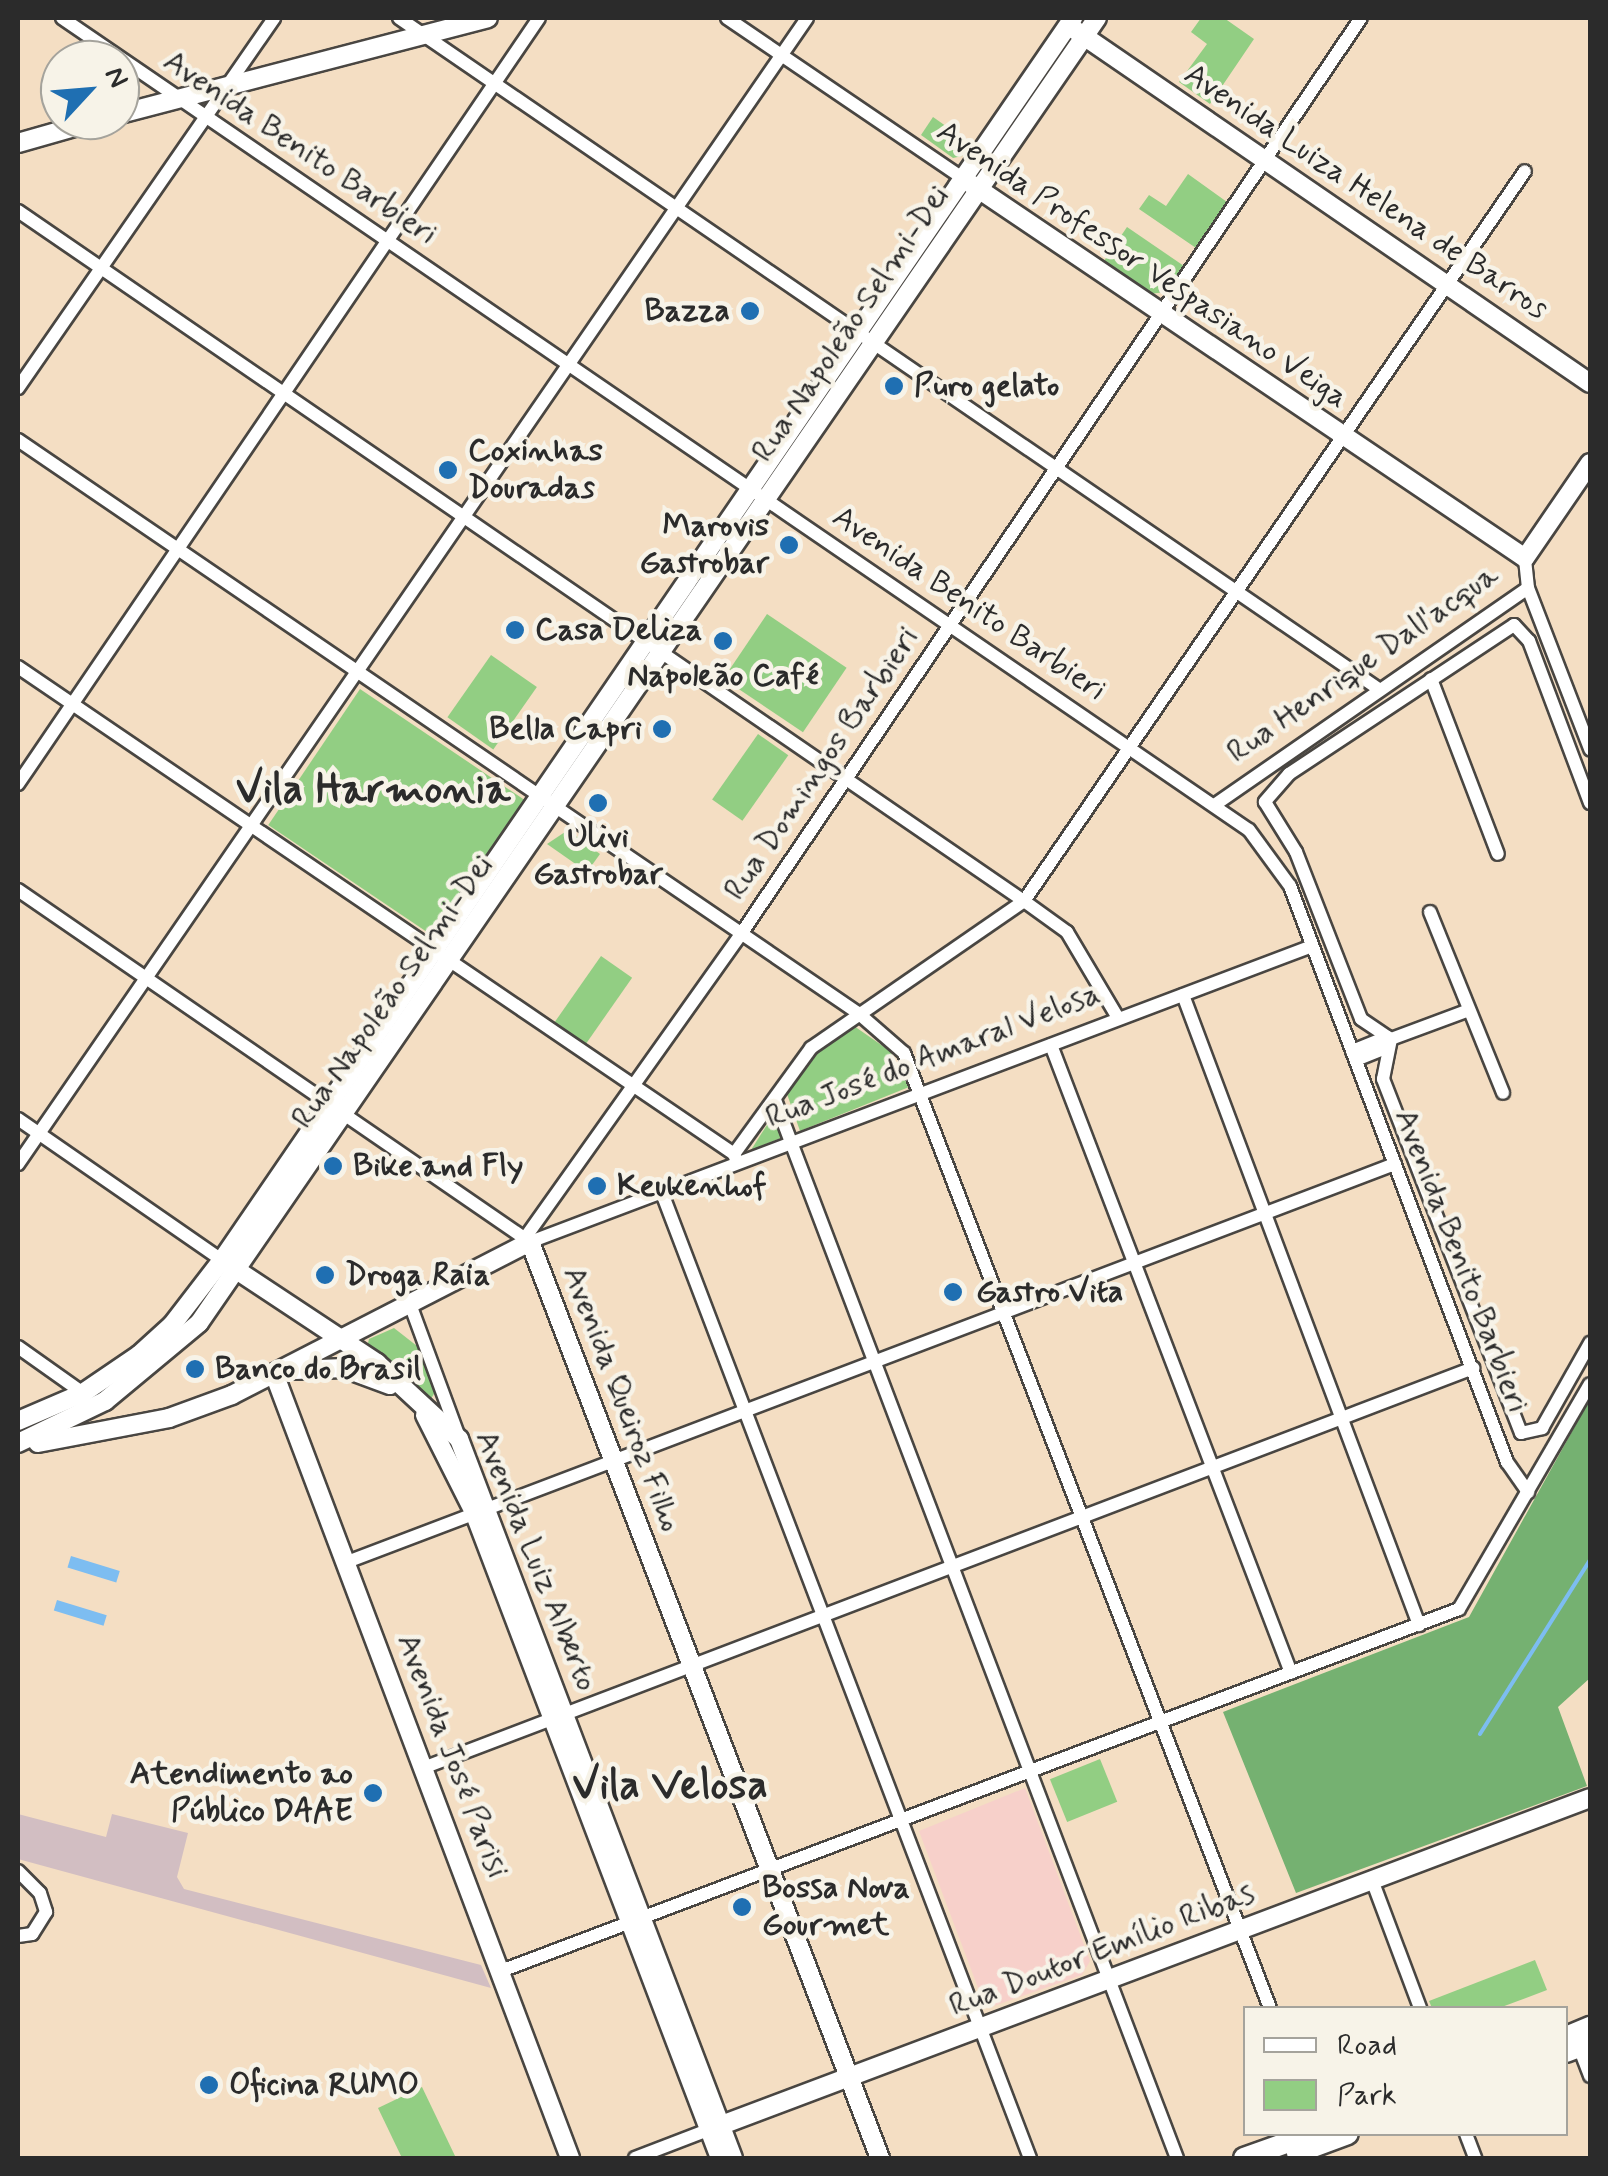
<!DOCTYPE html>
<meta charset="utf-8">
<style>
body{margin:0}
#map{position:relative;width:1608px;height:2176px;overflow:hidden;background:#f4dec3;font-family:Mynerve,sans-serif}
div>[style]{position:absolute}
.built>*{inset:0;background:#f7d0ca}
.industrial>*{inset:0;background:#d2bec2}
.green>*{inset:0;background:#92ce83;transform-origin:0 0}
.forest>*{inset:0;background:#75b171}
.water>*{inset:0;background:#7dbdf1;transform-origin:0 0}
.stream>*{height:4px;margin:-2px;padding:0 2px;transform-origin:2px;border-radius:2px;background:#7dbdf1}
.roads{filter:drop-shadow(2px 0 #494642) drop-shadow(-2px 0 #494642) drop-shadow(0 2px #494642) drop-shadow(0 -2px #494642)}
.street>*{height:12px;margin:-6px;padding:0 6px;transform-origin:6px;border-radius:6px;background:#fff}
.secondary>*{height:18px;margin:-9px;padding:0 9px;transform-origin:9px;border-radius:9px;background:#fff}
.primary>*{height:20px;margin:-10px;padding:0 10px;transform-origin:10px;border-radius:10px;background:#fff}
.dots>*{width:28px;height:28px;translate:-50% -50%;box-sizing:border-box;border:5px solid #f7f3e8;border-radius:50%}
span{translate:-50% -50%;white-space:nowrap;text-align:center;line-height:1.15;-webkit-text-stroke:9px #f7f3e8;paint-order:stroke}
.street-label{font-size:32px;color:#2b2b2b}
.poi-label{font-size:32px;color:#2b2b2b;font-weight:700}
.right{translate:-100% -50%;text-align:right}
.left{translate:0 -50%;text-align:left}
.district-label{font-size:42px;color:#2b2b2b;font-weight:700}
.frame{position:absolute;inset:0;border:20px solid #2b2b2b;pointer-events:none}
.legend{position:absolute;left:1243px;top:2006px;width:325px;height:130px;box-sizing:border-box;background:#f7f3e8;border:2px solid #a5a39c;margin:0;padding:12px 18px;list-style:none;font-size:30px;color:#2b2b2b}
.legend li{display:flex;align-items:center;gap:20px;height:50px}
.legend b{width:50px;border:2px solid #a5a39c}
.north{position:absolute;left:40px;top:40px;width:100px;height:100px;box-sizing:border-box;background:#f7f3e8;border:2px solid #a5a39c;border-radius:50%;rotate:64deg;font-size:28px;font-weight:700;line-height:40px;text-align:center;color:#2b2b2b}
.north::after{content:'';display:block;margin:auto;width:35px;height:45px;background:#1f6fb2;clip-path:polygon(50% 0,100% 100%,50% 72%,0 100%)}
</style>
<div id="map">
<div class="built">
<i style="clip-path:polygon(1025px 1788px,1090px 1961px,1082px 1975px,991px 2007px,983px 2001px,919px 1831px)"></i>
</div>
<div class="industrial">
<i style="clip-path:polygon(18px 1814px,106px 1837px,112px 1814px,188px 1833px,177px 1877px,184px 1889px,481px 1965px,491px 1988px,18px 1859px)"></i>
</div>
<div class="green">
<i style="clip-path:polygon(1201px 18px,1224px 18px,1254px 39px,1210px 104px,1179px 82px,1207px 44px,1191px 32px)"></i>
<i style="clip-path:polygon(933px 117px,970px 143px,962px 156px,953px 158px,921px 135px)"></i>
<i style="clip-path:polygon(1188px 174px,1227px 202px,1196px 248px,1139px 209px,1149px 195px,1166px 206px)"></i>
<i style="clip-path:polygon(1127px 227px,1184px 266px,1165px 292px,1150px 294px,1104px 261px)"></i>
<i style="left:767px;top:614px;width:96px;height:78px;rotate:34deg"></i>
<i style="left:491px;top:655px;width:56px;height:76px;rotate:35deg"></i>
<i style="left:360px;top:689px;width:199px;height:164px;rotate:34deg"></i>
<i style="left:758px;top:734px;width:37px;height:80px;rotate:35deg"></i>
<i style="clip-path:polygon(568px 830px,600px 854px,587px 872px,547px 844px)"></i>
<i style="left:601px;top:956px;width:38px;height:81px;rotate:35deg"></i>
<i style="clip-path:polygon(854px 1026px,890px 1051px,909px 1087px,800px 1131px,787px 1094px,815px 1052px)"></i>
<i style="clip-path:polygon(774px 1117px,781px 1138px,751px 1150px,772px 1117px)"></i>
<i style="clip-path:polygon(394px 1328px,417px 1346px,435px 1392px,431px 1399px,366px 1351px,369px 1339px)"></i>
<i style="left:1100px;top:1759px;width:46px;height:54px;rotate:68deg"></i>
<i style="clip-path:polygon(1535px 1960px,1547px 1990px,1499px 2008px,1432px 2008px,1429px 2001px)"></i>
<i style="clip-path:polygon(422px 2087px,456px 2158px,402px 2158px,378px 2108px)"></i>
</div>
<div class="forest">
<i style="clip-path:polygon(1590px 1399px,1590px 1678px,1558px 1707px,1587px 1786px,1296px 1893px,1223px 1712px,1469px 1617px)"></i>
</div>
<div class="water">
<i style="left:71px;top:1556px;width:51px;height:12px;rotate:17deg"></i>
<i style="left:57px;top:1600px;width:52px;height:11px;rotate:17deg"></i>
</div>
<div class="stream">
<i style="left:1480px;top:1734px;width:206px;rotate:-57.7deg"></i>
</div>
<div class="roads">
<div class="street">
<i style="left:62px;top:18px;width:1438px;rotate:34.38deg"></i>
<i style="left:1249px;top:830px;width:69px;rotate:53.8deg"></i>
<i style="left:1290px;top:886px;width:616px;rotate:69.36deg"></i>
<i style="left:1507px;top:1462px;width:37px;rotate:55deg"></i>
<i style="left:399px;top:18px;width:1189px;rotate:34.41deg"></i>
<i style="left:727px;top:18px;width:284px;rotate:34.2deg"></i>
<i style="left:18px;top:211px;width:1220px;rotate:34.45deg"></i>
<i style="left:1024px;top:901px;width:53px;rotate:35.8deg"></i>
<i style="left:1067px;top:932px;width:100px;rotate:59.3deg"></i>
<i style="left:18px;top:388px;width:450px;rotate:-55.3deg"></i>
<i style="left:18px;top:440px;width:1017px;rotate:34.3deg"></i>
<i style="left:858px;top:1013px;width:61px;rotate:41deg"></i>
<i style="left:904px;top:1053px;width:1023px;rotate:69.03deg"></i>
<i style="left:1528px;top:588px;width:173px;rotate:68.9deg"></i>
<i style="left:18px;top:667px;width:866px;rotate:34.22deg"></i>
<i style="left:1431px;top:679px;width:187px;rotate:69.1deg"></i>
<i style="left:18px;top:784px;width:926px;rotate:-55.78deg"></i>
<i style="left:1590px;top:803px;width:173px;rotate:-110.6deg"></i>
<i style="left:1529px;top:641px;width:22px;rotate:-133deg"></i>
<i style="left:1514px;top:625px;width:270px;rotate:146.5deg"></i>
<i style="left:1289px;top:774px;width:37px;rotate:131deg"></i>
<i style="left:1265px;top:802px;width:59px;rotate:58.2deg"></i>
<i style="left:1296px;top:852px;width:179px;rotate:68.7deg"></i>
<i style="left:1361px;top:1019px;width:36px;rotate:34deg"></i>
<i style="left:1391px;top:1039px;width:41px;rotate:101.3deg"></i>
<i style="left:1383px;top:1079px;width:380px;rotate:68.7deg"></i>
<i style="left:1521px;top:1433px;width:22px;rotate:-13deg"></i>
<i style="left:1542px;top:1428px;width:98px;rotate:-60.5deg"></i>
<i style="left:1216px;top:804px;width:379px;rotate:-34.7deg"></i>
<i style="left:1528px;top:588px;width:30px;rotate:-96deg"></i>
<i style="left:18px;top:890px;width:621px;rotate:34.51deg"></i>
<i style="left:530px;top:1242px;width:836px;rotate:-20.73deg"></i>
<i style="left:1430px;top:912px;width:195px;rotate:68deg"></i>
<i style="left:1183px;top:995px;width:673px;rotate:69.46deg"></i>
<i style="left:1391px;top:1039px;width:83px;rotate:-20.4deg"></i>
<i style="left:1051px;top:1045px;width:672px;rotate:69.08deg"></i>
<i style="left:1352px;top:1051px;width:38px;rotate:-22deg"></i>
<i style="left:1356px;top:1060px;width:35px;rotate:-22deg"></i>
<i style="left:775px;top:1100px;width:1132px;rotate:69.2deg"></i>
<i style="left:18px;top:1119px;width:248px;rotate:34.7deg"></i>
<i style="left:737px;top:1162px;width:9px;rotate:-111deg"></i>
<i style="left:734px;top:1154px;width:131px;rotate:-54deg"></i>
<i style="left:811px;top:1048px;width:259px;rotate:-34.6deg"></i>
<i style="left:1024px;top:901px;width:885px;rotate:-55.54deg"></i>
<i style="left:18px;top:1164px;width:1391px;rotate:-55.45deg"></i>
<i style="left:662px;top:1193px;width:1033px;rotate:69.13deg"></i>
<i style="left:525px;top:1238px;width:373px;rotate:-54.6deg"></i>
<i style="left:741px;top:934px;width:1106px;rotate:-55.91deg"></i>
<i style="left:410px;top:1304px;width:142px;rotate:69.8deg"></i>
<i style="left:18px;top:1347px;width:80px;rotate:35.3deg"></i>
<i style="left:347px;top:1562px;width:1121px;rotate:-20.8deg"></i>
<i style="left:423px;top:1768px;width:1124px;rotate:-20.85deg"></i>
<i style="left:18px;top:1871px;width:31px;rotate:45deg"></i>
<i style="left:40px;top:1893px;width:20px;rotate:72deg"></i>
<i style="left:46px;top:1912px;width:26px;rotate:122deg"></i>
<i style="left:32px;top:1934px;width:14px;rotate:172deg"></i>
<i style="left:1372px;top:1880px;width:137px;rotate:69.4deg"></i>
<i style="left:501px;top:1971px;width:1024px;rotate:-20.7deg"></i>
<i style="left:1459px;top:1609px;width:260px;rotate:-59.8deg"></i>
<i style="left:1579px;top:2047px;width:31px;rotate:69deg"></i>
<i style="left:1466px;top:2134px;width:26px;rotate:69deg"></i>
<i style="left:635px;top:2158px;width:78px;rotate:-21deg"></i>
</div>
<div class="secondary">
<i style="left:1075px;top:30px;width:624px;rotate:34.43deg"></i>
<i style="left:120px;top:114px;width:380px;rotate:-14.6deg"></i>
<i style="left:18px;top:143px;width:84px;rotate:-15.9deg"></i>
<i style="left:971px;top:184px;width:668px;rotate:34.02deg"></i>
<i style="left:1525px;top:558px;width:115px;rotate:-55.6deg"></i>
<i style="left:229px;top:1265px;width:178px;rotate:33.5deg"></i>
<i style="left:377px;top:1363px;width:112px;rotate:42.8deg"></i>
<i style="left:459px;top:1439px;width:769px;rotate:69.14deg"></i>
<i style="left:295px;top:1370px;width:49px;rotate:-2.3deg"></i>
<i style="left:344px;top:1368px;width:49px;rotate:20.3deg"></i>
<i style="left:275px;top:1376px;width:836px;rotate:69.33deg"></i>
<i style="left:425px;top:1415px;width:109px;rotate:63.2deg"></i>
<i style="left:474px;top:1512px;width:691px;rotate:69.15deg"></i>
<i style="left:18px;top:1421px;width:71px;rotate:-23.3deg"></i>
<i style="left:83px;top:1393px;width:68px;rotate:-34.2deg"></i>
<i style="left:139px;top:1355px;width:45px;rotate:-42.3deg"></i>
<i style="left:172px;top:1325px;width:82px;rotate:-52.4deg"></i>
<i style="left:222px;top:1260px;width:1506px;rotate:-55.58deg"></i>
<i style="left:18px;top:1443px;width:97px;rotate:-25.8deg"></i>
<i style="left:105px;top:1401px;width:122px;rotate:-39.7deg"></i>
<i style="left:199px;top:1323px;width:1584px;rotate:-55.47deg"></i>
<i style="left:38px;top:1443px;width:133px;rotate:-10.8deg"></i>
<i style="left:169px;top:1418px;width:67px;rotate:-20.1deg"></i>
<i style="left:232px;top:1395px;width:335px;rotate:-27.2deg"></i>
<i style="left:530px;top:1242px;width:981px;rotate:69.09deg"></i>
<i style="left:711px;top:2129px;width:939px;rotate:-20.63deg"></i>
</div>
<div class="primary">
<i style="left:1566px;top:2037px;width:26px;rotate:-23deg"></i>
<i style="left:1566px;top:2052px;width:26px;rotate:-21deg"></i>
<i style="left:1297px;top:2153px;width:54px;rotate:-20.4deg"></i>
<i style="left:1244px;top:2158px;width:71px;rotate:-19.7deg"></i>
</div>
</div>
<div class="dots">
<i style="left:750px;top:311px;background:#1f6fb2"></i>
<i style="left:894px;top:386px;background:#1f6fb2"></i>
<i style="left:448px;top:470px;background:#1f6fb2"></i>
<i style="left:789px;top:545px;background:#1f6fb2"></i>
<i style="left:515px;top:630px;background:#1f6fb2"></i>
<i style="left:723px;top:641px;background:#1f6fb2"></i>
<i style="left:662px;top:729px;background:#1f6fb2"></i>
<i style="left:598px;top:803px;background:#1f6fb2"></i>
<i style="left:333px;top:1166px;background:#1f6fb2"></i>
<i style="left:597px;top:1186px;background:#1f6fb2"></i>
<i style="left:325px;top:1275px;background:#1f6fb2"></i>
<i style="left:953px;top:1292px;background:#1f6fb2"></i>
<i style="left:195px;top:1369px;background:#1f6fb2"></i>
<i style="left:373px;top:1793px;background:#1f6fb2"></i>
<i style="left:742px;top:1907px;background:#1f6fb2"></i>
<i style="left:209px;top:2085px;background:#1f6fb2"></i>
</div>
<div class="street-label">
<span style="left:300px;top:148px;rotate:34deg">Avenida Benito Barbieri</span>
<span style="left:1366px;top:192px;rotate:34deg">Avenida Luiza Helena de Barros</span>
<span style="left:1142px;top:265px;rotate:34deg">Avenida Professor Vespasiano Veiga</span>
<span style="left:851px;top:324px;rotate:-56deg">Rua Napoleão Selmi-Dei</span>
<span style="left:969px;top:604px;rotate:34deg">Avenida Benito Barbieri</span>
<span style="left:1363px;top:664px;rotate:-35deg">Rua Henrique Dall'acqua</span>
<span style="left:822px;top:764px;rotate:-56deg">Rua Domingos Barbieri</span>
<span style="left:393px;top:992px;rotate:-55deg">Rua Napoleão Selmi-Dei</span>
<span style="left:933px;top:1056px;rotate:-21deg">Rua José do Amaral Velosa</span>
<span style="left:1461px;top:1261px;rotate:69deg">Avenida Benito Barbieri</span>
<span style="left:622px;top:1399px;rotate:69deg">Avenida Queiroz Filho</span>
<span style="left:536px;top:1561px;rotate:68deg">Avenida Luiz Alberto</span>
<span style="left:452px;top:1756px;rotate:69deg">Avenida José Parisi</span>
<span style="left:1102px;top:1950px;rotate:-21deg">Rua Doutor Emílio Ribas</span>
</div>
<div class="poi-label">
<span class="right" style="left:730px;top:311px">Bazza</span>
<span class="left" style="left:914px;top:386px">Puro gelato</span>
<span class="left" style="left:468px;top:470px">Coxinhas<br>Douradas</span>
<span class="right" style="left:769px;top:545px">Marovis<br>Gastrobar</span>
<span class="left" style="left:535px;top:630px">Casa Deliza</span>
<span style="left:723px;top:676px">Napoleão Café</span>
<span class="right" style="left:642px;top:729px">Bella Capri</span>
<span style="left:598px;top:856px">Ulivi<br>Gastrobar</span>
<span class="left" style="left:353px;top:1166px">Bike and Fly</span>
<span class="left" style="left:617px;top:1186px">Keukenhof</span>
<span class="left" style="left:345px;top:1275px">Droga Raia</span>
<span class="left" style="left:976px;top:1292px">Gastro Vita</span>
<span class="left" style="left:215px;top:1369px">Banco do Brasil</span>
<span class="right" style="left:353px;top:1793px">Atendimento ao<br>Público DAAE</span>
<span class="left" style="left:762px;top:1907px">Bossa Nova<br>Gourmet</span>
<span class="left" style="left:229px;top:2085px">Oficina RUMO</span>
</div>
<div class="district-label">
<span style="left:373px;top:791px">Vila Harmonia</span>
<span style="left:670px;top:1787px">Vila Velosa</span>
</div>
<div class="frame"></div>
<ul class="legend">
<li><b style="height:12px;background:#fff"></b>Road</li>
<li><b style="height:28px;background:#92ce83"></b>Park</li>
</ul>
<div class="north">N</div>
</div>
